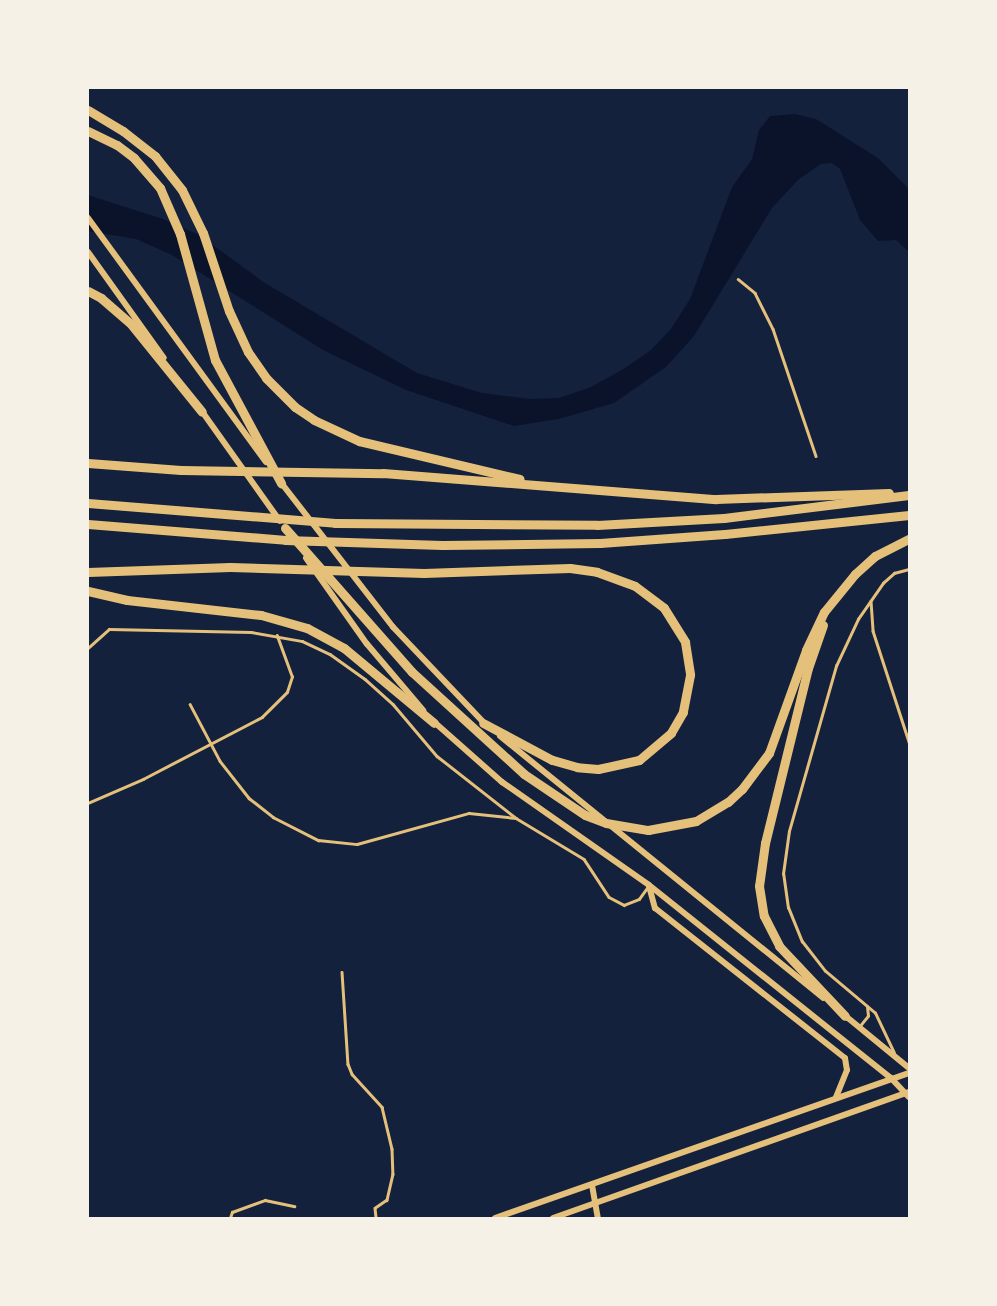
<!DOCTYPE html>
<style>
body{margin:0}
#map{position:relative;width:997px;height:1306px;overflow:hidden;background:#14213d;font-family:Barlow,sans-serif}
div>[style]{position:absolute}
.water>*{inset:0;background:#0b132b}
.service>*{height:2.5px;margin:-1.25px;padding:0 1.25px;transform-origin:1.25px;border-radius:1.25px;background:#e5c07b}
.tertiary>*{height:6px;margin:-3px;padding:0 3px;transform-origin:3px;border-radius:3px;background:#e5c07b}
.motorway>*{height:9px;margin:-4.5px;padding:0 4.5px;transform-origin:4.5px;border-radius:4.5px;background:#e5c07b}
span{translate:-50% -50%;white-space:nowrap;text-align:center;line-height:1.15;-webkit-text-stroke:5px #f6f1e7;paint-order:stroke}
.frame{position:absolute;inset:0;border:89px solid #f6f1e7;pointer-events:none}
</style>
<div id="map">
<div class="water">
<i style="clip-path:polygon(795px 114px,816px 119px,878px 158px,909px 189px,909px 252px,896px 240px,878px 241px,860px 220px,840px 169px,832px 163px,821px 164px,798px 180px,772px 208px,694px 336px,666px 367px,614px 403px,559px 419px,514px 426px,406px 390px,323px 350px,172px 255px,136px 239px,88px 231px,88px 195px,163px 219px,199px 235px,265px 283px,417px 373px,482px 393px,531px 399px,559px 398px,591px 387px,625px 368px,651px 350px,671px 329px,690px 299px,732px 187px,752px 159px,759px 130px,770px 116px)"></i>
</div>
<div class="service">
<i style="left:738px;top:279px;width:22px;rotate:39deg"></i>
<i style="left:755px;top:293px;width:40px;rotate:63.4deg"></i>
<i style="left:773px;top:329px;width:134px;rotate:71.3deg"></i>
<i style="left:871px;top:601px;width:30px;rotate:86deg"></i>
<i style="left:873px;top:631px;width:117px;rotate:72deg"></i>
<i style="left:88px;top:648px;width:28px;rotate:-42deg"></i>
<i style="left:109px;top:629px;width:142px;rotate:1.2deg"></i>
<i style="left:251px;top:632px;width:52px;rotate:10deg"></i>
<i style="left:302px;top:641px;width:31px;rotate:25deg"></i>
<i style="left:330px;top:654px;width:43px;rotate:35.5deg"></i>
<i style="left:365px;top:679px;width:38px;rotate:42deg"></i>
<i style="left:393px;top:704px;width:68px;rotate:49.8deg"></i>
<i style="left:437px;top:756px;width:100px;rotate:38.1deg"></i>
<i style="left:516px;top:818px;width:79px;rotate:31.1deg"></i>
<i style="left:584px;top:859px;width:45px;rotate:56.7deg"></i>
<i style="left:609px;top:897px;width:17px;rotate:28deg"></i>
<i style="left:624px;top:905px;width:16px;rotate:-22deg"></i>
<i style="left:639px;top:899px;width:14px;rotate:-54deg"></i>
<i style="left:190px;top:704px;width:64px;rotate:62.2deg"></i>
<i style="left:220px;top:761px;width:47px;rotate:51.9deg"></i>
<i style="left:249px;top:798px;width:31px;rotate:38deg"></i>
<i style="left:273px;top:817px;width:51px;rotate:27.1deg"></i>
<i style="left:318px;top:840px;width:39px;rotate:6deg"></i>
<i style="left:357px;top:844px;width:116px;rotate:-15.5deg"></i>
<i style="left:469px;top:813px;width:47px;rotate:6.1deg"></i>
<i style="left:88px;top:803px;width:60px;rotate:-23.6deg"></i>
<i style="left:143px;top:779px;width:134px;rotate:-27.5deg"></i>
<i style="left:262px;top:717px;width:35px;rotate:-45deg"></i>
<i style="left:287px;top:692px;width:16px;rotate:-72deg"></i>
<i style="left:292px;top:677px;width:44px;rotate:-110.1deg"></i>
<i style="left:342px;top:972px;width:92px;rotate:86.3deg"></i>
<i style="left:348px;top:1064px;width:11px;rotate:68deg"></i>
<i style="left:352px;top:1074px;width:45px;rotate:47.7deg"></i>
<i style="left:382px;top:1107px;width:43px;rotate:76.6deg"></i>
<i style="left:392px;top:1149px;width:25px;rotate:88deg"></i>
<i style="left:393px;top:1174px;width:27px;rotate:103deg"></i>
<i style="left:387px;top:1200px;width:14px;rotate:146deg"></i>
<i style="left:375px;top:1208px;width:10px;rotate:84deg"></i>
<i style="left:859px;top:1027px;width:14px;rotate:-51deg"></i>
<i style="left:868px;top:1016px;width:9px;rotate:-96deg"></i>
<i style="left:894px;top:1053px;width:44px;rotate:-115.4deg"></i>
<i style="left:875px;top:1013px;width:65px;rotate:-140deg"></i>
<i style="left:825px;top:971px;width:37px;rotate:-128deg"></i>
<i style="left:802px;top:942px;width:37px;rotate:-112deg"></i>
<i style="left:788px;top:908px;width:34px;rotate:-98deg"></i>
<i style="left:783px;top:874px;width:43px;rotate:-82.1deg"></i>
<i style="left:789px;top:831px;width:172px;rotate:-74.1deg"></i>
<i style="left:836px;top:666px;width:52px;rotate:-64.9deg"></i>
<i style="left:858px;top:619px;width:44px;rotate:-55.2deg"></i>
<i style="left:883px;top:583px;width:15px;rotate:-42deg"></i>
<i style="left:894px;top:573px;width:16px;rotate:-15deg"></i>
<i style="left:230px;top:1218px;width:6px;rotate:-72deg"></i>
<i style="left:232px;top:1212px;width:35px;rotate:-20deg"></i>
<i style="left:265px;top:1200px;width:30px;rotate:12deg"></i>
</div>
<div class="tertiary">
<i style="left:88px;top:218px;width:302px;rotate:53.9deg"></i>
<i style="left:88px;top:252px;width:130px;rotate:54.4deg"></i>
<i style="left:201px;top:410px;width:136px;rotate:54.6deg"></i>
<i style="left:279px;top:480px;width:186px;rotate:52.2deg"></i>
<i style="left:393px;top:627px;width:135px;rotate:46.5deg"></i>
<i style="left:306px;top:558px;width:105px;rotate:54.7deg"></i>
<i style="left:367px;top:644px;width:87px;rotate:49.7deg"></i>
<i style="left:433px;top:721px;width:92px;rotate:41.5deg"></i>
<i style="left:502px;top:782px;width:179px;rotate:35deg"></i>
<i style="left:649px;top:885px;width:310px;rotate:38.6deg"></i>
<i style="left:891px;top:1078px;width:26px;rotate:47deg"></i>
<i style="left:500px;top:736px;width:416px;rotate:39deg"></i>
<i style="left:649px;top:886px;width:23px;rotate:75deg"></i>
<i style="left:655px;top:908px;width:242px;rotate:38.3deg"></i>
<i style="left:845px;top:1058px;width:12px;rotate:81deg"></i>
<i style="left:847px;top:1070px;width:29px;rotate:112deg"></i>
<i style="left:843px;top:1014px;width:85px;rotate:39.3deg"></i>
<i style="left:592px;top:1185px;width:34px;rotate:80deg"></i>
<i style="left:495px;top:1218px;width:439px;rotate:-19.3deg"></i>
<i style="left:553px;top:1218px;width:377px;rotate:-19.5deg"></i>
</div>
<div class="motorway">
<i style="left:88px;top:110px;width:41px;rotate:31deg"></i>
<i style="left:123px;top:131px;width:41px;rotate:38deg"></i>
<i style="left:155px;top:156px;width:43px;rotate:51.5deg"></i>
<i style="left:182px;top:190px;width:48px;rotate:64deg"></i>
<i style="left:203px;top:233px;width:82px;rotate:71.6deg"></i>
<i style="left:229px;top:311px;width:45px;rotate:65.1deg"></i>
<i style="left:248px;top:352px;width:32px;rotate:55deg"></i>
<i style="left:266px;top:378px;width:41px;rotate:45deg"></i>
<i style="left:295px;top:407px;width:23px;rotate:34deg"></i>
<i style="left:314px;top:420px;width:50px;rotate:25deg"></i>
<i style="left:359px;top:441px;width:165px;rotate:13.3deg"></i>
<i style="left:88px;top:131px;width:32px;rotate:26deg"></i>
<i style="left:117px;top:145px;width:21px;rotate:37deg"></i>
<i style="left:134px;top:158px;width:40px;rotate:49deg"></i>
<i style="left:160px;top:188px;width:50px;rotate:66.5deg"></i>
<i style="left:180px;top:234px;width:131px;rotate:74.5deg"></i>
<i style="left:215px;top:360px;width:140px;rotate:61.8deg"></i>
<i style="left:88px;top:291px;width:15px;rotate:28deg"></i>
<i style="left:101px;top:298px;width:38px;rotate:41deg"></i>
<i style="left:130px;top:323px;width:114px;rotate:51deg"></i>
<i style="left:88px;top:463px;width:93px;rotate:4.3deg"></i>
<i style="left:181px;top:470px;width:202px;rotate:0.9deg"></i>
<i style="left:383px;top:473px;width:334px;rotate:4.5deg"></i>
<i style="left:716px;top:499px;width:173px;rotate:-2deg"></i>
<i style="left:88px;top:503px;width:248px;rotate:4.6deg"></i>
<i style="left:335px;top:523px;width:262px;rotate:0.4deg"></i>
<i style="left:597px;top:525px;width:127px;rotate:-3.2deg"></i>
<i style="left:724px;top:518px;width:186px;rotate:-7.1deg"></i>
<i style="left:88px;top:524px;width:198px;rotate:4.6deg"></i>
<i style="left:285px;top:540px;width:157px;rotate:1.8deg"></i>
<i style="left:442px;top:545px;width:158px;rotate:-0.7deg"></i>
<i style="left:600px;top:543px;width:125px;rotate:-4.1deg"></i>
<i style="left:725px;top:534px;width:185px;rotate:-5.9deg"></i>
<i style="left:285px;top:528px;width:192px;rotate:48.6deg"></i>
<i style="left:412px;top:672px;width:151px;rotate:42.3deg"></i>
<i style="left:524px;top:774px;width:73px;rotate:33.9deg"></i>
<i style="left:585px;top:815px;width:22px;rotate:21deg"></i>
<i style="left:606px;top:823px;width:43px;rotate:9.5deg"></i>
<i style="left:648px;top:830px;width:49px;rotate:-10.6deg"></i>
<i style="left:696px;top:821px;width:37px;rotate:-31deg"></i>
<i style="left:728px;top:802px;width:19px;rotate:-43deg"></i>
<i style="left:742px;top:789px;width:45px;rotate:-53.1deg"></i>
<i style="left:769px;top:753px;width:109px;rotate:-70.2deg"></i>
<i style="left:806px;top:650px;width:42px;rotate:-64.7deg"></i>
<i style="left:824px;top:612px;width:49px;rotate:-50.8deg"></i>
<i style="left:855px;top:574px;width:27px;rotate:-42deg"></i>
<i style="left:875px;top:556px;width:38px;rotate:-27deg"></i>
<i style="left:88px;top:572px;width:142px;rotate:-2deg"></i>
<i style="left:230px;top:567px;width:194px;rotate:1.8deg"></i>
<i style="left:424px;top:573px;width:146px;rotate:-2deg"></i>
<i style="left:570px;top:568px;width:27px;rotate:8deg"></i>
<i style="left:597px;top:572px;width:40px;rotate:20.2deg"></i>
<i style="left:635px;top:586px;width:36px;rotate:37deg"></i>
<i style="left:664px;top:608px;width:40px;rotate:58deg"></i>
<i style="left:685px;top:642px;width:33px;rotate:81deg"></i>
<i style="left:690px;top:675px;width:38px;rotate:101deg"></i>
<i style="left:683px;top:712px;width:24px;rotate:120deg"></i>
<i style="left:671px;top:733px;width:42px;rotate:139.8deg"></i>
<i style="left:639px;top:760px;width:42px;rotate:167.6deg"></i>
<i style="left:598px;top:769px;width:21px;rotate:-175deg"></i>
<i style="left:577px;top:767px;width:26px;rotate:-164deg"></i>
<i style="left:552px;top:760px;width:78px;rotate:-151.8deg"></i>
<i style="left:88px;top:591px;width:40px;rotate:13deg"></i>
<i style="left:127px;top:600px;width:135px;rotate:6.4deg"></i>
<i style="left:261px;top:615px;width:48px;rotate:15.8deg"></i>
<i style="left:307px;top:628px;width:42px;rotate:28.4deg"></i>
<i style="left:344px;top:648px;width:117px;rotate:39.8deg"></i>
<i style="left:823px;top:625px;width:46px;rotate:109.2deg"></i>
<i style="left:808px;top:668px;width:180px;rotate:103.8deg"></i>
<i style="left:765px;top:843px;width:43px;rotate:97.9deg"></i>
<i style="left:759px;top:886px;width:30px;rotate:81deg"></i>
<i style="left:764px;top:916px;width:34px;rotate:63deg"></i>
<i style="left:779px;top:946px;width:96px;rotate:46.7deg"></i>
</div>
<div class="frame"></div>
</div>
